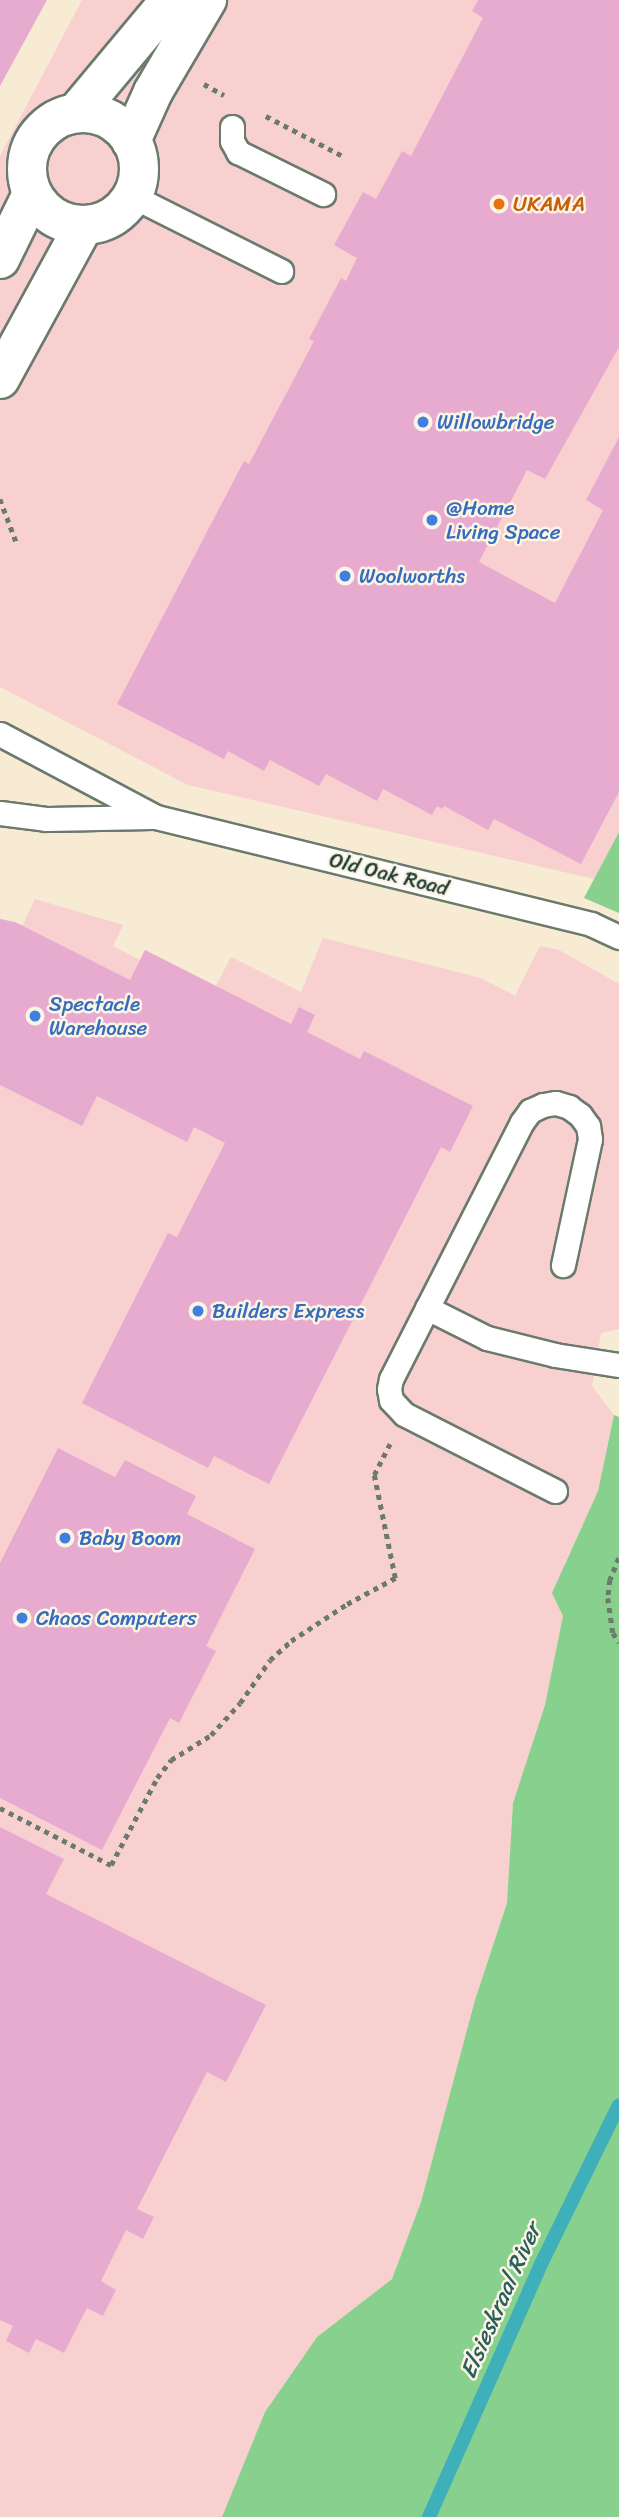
<!DOCTYPE html>
<style>
body{margin:0}
#map{position:relative;width:619px;height:2517px;overflow:hidden;background:#f7ebd3;font-family:Sriracha,sans-serif}
div>[style]{position:absolute}
.built>*{inset:0;background:#f7d0cf}
.green>*{inset:0;background:#87d08d}
.stream>*{height:14px;margin:-7px;padding:0 7px;transform-origin:7px;border-radius:7px;background:#3fafba}
.building>*{inset:0;background:#e8abd0}
.path>*{height:4.5px;margin-top:-2.25px;transform-origin:0;background:repeating-linear-gradient(90deg,#6b7a6c 0 5px,transparent 0 10px)}
.roads{filter:drop-shadow(2px 0 #6b7a6c) drop-shadow(-2px 0 #6b7a6c) drop-shadow(0 2px #6b7a6c) drop-shadow(0 -2px #6b7a6c)}
.lane>*{height:23px;margin:-11.5px;padding:0 11.5px;transform-origin:11.5px;border-radius:11.5px;background:#fff}
.street>*{height:38px;margin:-19px;padding:0 19px;transform-origin:19px;border-radius:19px;background:#fff}
.street>.ring{margin:-19px;padding:0;box-sizing:content-box;background:none;border:38px solid #fff;border-radius:50%}
.dots>*{width:19px;height:19px;translate:-50% -50%;box-sizing:border-box;border:4px solid #fcf5e5;border-radius:50%}
span{translate:-50% -50%;white-space:nowrap;text-align:center;line-height:1.15;-webkit-text-stroke:5px #fcf5e5;paint-order:stroke}
.food-label{font-size:21px;color:#c56008}
.left{translate:0 -50%;text-align:left}
.shop-label{font-size:21px;color:#366cbe}
.street-label{font-size:21px;color:#1f3d34}
.water-label{font-size:23px;color:#295f5c;font-style:italic}
</style>
<div id="map">
<div class="built">
<i style="clip-path:polygon(82px 0,619px 0,619px 832px,594px 879px,188px 785px,0 687px,0 156px)"></i>
<i style="clip-path:polygon(35px 899px,123px 925px,113px 946px,140px 960px,145px 950px,216px 986px,231px 957px,301px 992px,323px 938px,481px 978px,515px 996px,540px 946px,559px 950px,619px 984px,619px 1329px,601px 1333px,592px 1386px,614px 1415px,598px 1491px,564px 1565px,563px 1616px,545px 1705px,513px 1803px,507px 1903px,475px 2000px,421px 2202px,392px 2279px,317px 2337px,265px 2412px,222px 2517px,0 2517px,0 919px,23px 925px)"></i>
</div>
<div class="green">
<i style="clip-path:polygon(619px 832px,619px 913px,584px 898px)"></i>
<i style="clip-path:polygon(614px 1415px,619px 1417px,619px 2517px,222px 2517px,265px 2412px,317px 2337px,392px 2279px,421px 2202px,475px 2000px,507px 1903px,513px 1803px,545px 1705px,563px 1616px,552px 1593px,598px 1491px)"></i>
</div>
<div class="stream">
<i style="left:429px;top:2517px;width:283px;rotate:-66.1deg"></i>
<i style="left:544px;top:2258px;width:170px;rotate:-63.9deg"></i>
</div>
<div class="building">
<i style="clip-path:polygon(0 0,47px 0,0 86px)"></i>
<i style="clip-path:polygon(478px 0,619px 0,619px 347px,545px 479px,527px 470px,479px 562px,555px 603px,603px 510px,586px 500px,619px 437px,619px 792px,581px 864px,494px 819px,488px 830px,444px 806px,442px 809px,437px 806px,432px 815px,383px 789px,377px 801px,326px 774px,319px 786px,270px 760px,264px 771px,228px 751px,224px 759px,117px 704px,244px 461px,249px 464px,314px 341px,309px 339px,341px 278px,346px 281px,357px 258px,334px 245px,363px 192px,376px 199px,402px 151px,411px 156px,483px 18px,472px 11px)"></i>
<i style="clip-path:polygon(0 919px,15px 922px,130px 980px,145px 950px,291px 1024px,299px 1007px,315px 1015px,307px 1032px,360px 1059px,364px 1051px,473px 1106px,450px 1152px,441px 1147px,269px 1484px,214px 1456px,208px 1468px,82px 1403px,168px 1233px,177px 1237px,225px 1143px,194px 1127px,187px 1142px,97px 1096px,82px 1126px,0 1085px)"></i>
<i style="clip-path:polygon(58px 1448px,115px 1477px,125px 1460px,196px 1496px,187px 1514px,255px 1549px,206px 1646px,216px 1651px,179px 1723px,170px 1718px,102px 1850px,0 1798px,0 1563px)"></i>
<i style="clip-path:polygon(0 1827px,64px 1859px,46px 1894px,266px 2005px,226px 2082px,207px 2072px,137px 2209px,154px 2217px,143px 2239px,126px 2230px,101px 2281px,116px 2290px,103px 2316px,87px 2308px,64px 2353px,36px 2339px,29px 2353px,6px 2341px,13px 2326px,0 2320px)"></i>
</div>
<div class="path">
<i style="left:204px;top:84px;width:23px;rotate:29deg"></i>
<i style="left:266px;top:116px;width:87px;rotate:27.5deg"></i>
<i style="left:0;top:499px;width:48px;rotate:69.3deg"></i>
<i style="left:619px;top:1558px;width:24px;rotate:112deg"></i>
<i style="left:610px;top:1580px;width:18px;rotate:96deg"></i>
<i style="left:608px;top:1598px;width:35px;rotate:82deg"></i>
<i style="left:613px;top:1633px;width:11px;rotate:56deg"></i>
<i style="left:0;top:1808px;width:125px;rotate:27.2deg"></i>
<i style="left:111px;top:1865px;width:98px;rotate:-62.1deg"></i>
<i style="left:157px;top:1778px;width:23px;rotate:-52deg"></i>
<i style="left:171px;top:1760px;width:47px;rotate:-32deg"></i>
<i style="left:211px;top:1735px;width:43px;rotate:-47.8deg"></i>
<i style="left:240px;top:1703px;width:52px;rotate:-55.1deg"></i>
<i style="left:270px;top:1660px;width:28px;rotate:-42deg"></i>
<i style="left:291px;top:1641px;width:67px;rotate:-33.5deg"></i>
<i style="left:347px;top:1604px;width:55px;rotate:-28.4deg"></i>
<i style="left:395px;top:1578px;width:105px;rotate:-101.5deg"></i>
<i style="left:374px;top:1475px;width:35px;rotate:-63deg"></i>
</div>
<div class="roads">
<div class="lane">
<i style="left:232px;top:127px;width:14px;rotate:90deg"></i>
<i style="left:232px;top:141px;width:13px;rotate:61deg"></i>
<i style="left:238px;top:152px;width:95px;rotate:26.3deg"></i>
<i style="left:132px;top:196px;width:167px;rotate:26.7deg"></i>
<i style="left:0;top:734px;width:177px;rotate:28deg"></i>
<i style="left:156px;top:817px;width:448px;rotate:13.8deg"></i>
<i style="left:591px;top:924px;width:31px;rotate:25deg"></i>
<i style="left:0;top:813px;width:46px;rotate:7.4deg"></i>
<i style="left:46px;top:819px;width:107px;rotate:-1.1deg"></i>
<i style="left:427px;top:1308px;width:67px;rotate:26.6deg"></i>
<i style="left:487px;top:1338px;width:70px;rotate:14deg"></i>
<i style="left:555px;top:1355px;width:65px;rotate:8.9deg"></i>
<i style="left:555px;top:1491px;width:169px;rotate:-153deg"></i>
<i style="left:404px;top:1414px;width:19px;rotate:-133deg"></i>
<i style="left:391px;top:1400px;width:11px;rotate:-100deg"></i>
<i style="left:389px;top:1389px;width:10px;rotate:-79deg"></i>
<i style="left:391px;top:1379px;width:288px;rotate:-63deg"></i>
<i style="left:522px;top:1122px;width:14px;rotate:-54deg"></i>
<i style="left:530px;top:1111px;width:14px;rotate:-25deg"></i>
<i style="left:543px;top:1105px;width:13px;rotate:-9deg"></i>
<i style="left:556px;top:1103px;width:14px;rotate:17deg"></i>
<i style="left:569px;top:1107px;width:14px;rotate:36deg"></i>
<i style="left:580px;top:1115px;width:14px;rotate:54deg"></i>
<i style="left:588px;top:1126px;width:13px;rotate:81deg"></i>
<i style="left:590px;top:1139px;width:129px;rotate:102.1deg"></i>
</div>
<div class="street">
<i style="left:76px;top:113px;width:147px;rotate:-50.2deg"></i>
<i class="ring" style="left:27px;top:113px;width:74px;height:74px"></i>
<i style="left:131px;top:141px;width:54px;rotate:-65.8deg"></i>
<i style="left:153px;top:92px;width:107px;rotate:-59.6deg"></i>
<i style="left:0;top:259px;width:72px;rotate:-63.8deg"></i>
<i style="left:0;top:379px;width:175px;rotate:-61.4deg"></i>
</div>
</div>
<div class="dots">
<i style="left:499px;top:204px;background:#e8710a"></i>
<i style="left:423px;top:422px;background:#3f7fe0"></i>
<i style="left:432px;top:520px;background:#3f7fe0"></i>
<i style="left:345px;top:576px;background:#3f7fe0"></i>
<i style="left:35px;top:1016px;background:#3f7fe0"></i>
<i style="left:198px;top:1311px;background:#3f7fe0"></i>
<i style="left:65px;top:1538px;background:#3f7fe0"></i>
<i style="left:22px;top:1618px;background:#3f7fe0"></i>
</div>
<div class="food-label">
<span class="left" style="left:513px;top:204px">UKAMA</span>
</div>
<div class="shop-label">
<span class="left" style="left:437px;top:422px">Willowbridge</span>
<span class="left" style="left:446px;top:520px">@Home<br>Living Space</span>
<span class="left" style="left:359px;top:576px">Woolworths</span>
<span class="left" style="left:49px;top:1016px">Spectacle<br>Warehouse</span>
<span class="left" style="left:212px;top:1311px">Builders Express</span>
<span class="left" style="left:79px;top:1538px">Baby Boom</span>
<span class="left" style="left:36px;top:1618px">Chaos Computers</span>
</div>
<div class="street-label">
<span style="left:389px;top:874px;rotate:14deg">Old Oak Road</span>
</div>
<div class="water-label">
<span style="left:501px;top:2301px;rotate:-66deg">Elsieskraal River</span>
</div>
</div>
